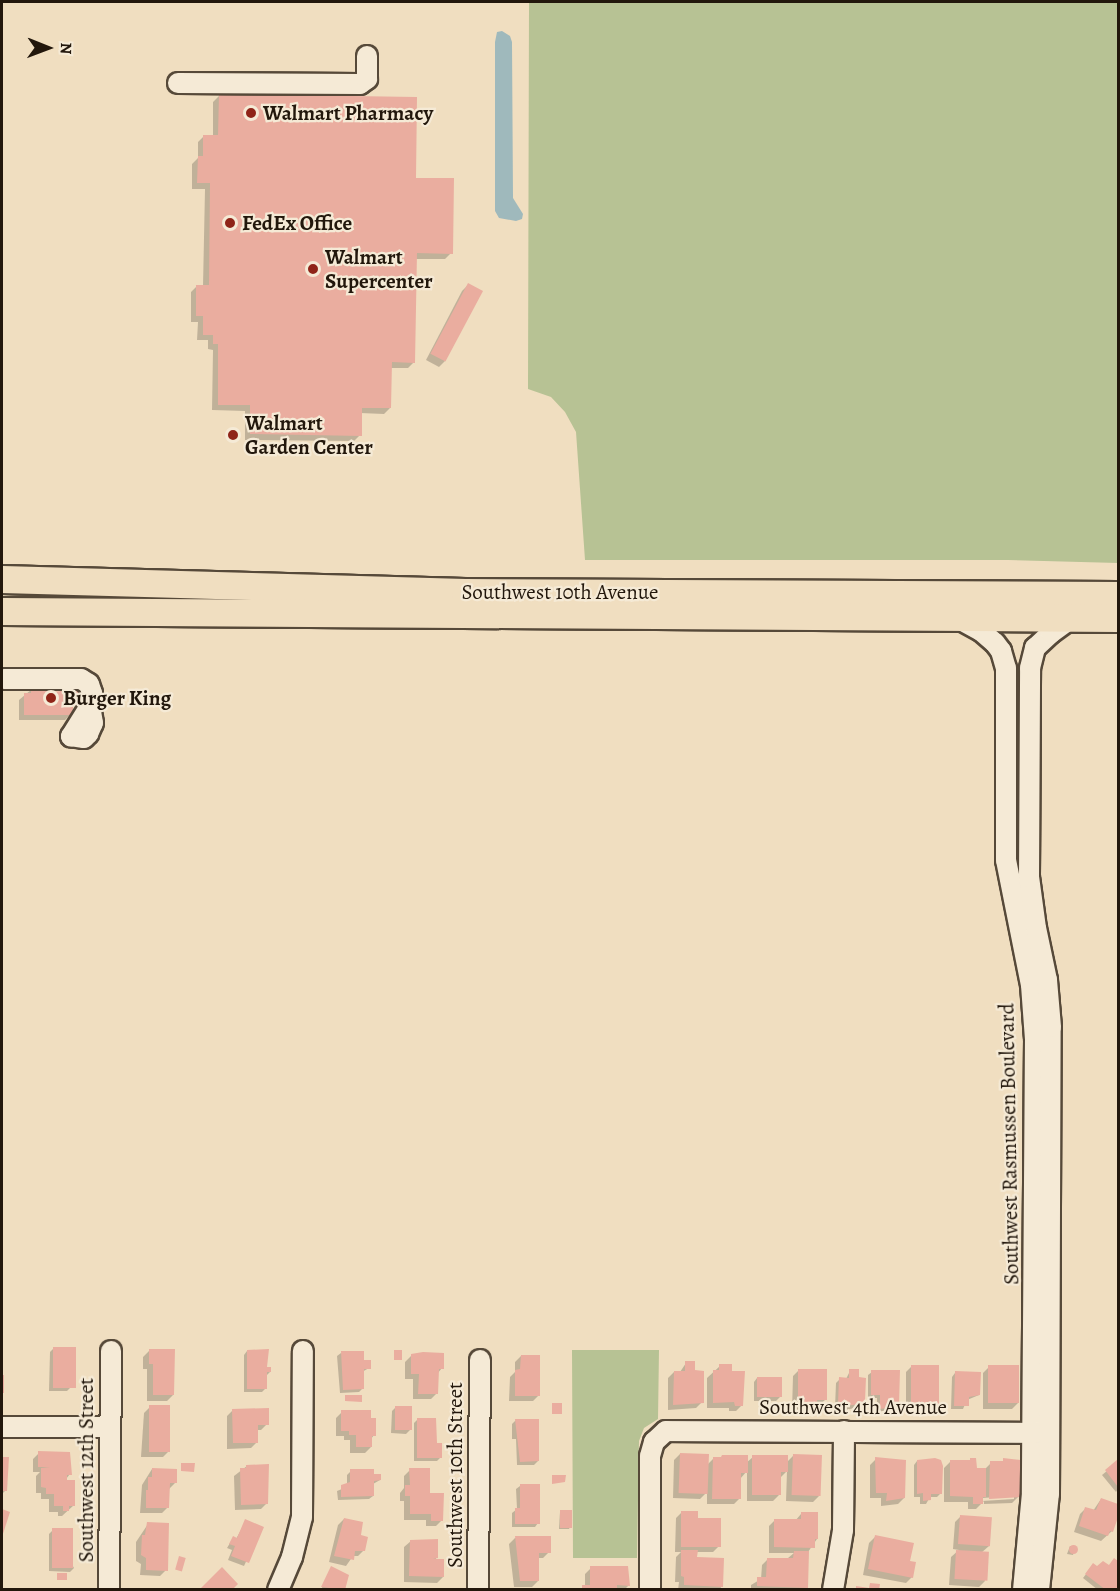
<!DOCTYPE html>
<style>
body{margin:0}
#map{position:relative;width:1120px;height:1591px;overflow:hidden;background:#f0dec0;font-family:Alegreya,serif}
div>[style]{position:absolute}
.green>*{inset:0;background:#b7c294}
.water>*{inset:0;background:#9fb9bc}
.shadow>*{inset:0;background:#0003}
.building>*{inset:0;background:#eaad9f;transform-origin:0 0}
.round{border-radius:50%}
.roads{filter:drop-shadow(2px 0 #564939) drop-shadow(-2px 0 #564939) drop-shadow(0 2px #564939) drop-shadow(0 -2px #564939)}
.minor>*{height:20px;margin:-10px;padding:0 10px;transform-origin:10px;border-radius:10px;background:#f5ead6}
.highway>*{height:27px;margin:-13.5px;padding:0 13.5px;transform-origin:13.5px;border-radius:13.5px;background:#f0dec0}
.dots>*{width:16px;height:16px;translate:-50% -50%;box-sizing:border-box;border:3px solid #f5ead6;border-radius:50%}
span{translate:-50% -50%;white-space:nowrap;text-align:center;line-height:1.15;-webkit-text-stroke:4.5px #f5ead6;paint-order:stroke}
.poi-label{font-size:21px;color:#22170c;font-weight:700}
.left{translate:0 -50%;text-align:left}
.street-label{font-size:21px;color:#22170c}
.frame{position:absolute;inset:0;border:3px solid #22170c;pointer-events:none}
.north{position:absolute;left:18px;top:18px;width:60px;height:60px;-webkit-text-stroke:4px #f5ead6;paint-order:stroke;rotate:91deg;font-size:16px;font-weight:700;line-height:24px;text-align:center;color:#22170c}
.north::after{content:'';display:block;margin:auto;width:21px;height:27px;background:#22170c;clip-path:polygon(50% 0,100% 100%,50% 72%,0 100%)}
</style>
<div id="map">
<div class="green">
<i style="clip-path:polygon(529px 2px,1118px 2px,1118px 563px,1008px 560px,585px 560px,576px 432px,565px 412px,551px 397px,528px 389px)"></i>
<i style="clip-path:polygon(572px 1350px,659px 1350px,658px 1419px,644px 1428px,639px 1441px,637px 1558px,573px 1558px)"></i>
</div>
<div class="water">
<i style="clip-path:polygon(502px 31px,510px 36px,512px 42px,513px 198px,523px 214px,522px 219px,516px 221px,499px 218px,495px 211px,495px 42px,497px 32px)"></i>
</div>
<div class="shadow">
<i style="clip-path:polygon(219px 96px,414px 179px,451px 253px,445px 259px,415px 259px,414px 362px,408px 368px,390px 368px,390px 408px,384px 414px,360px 413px,360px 435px,354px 441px,245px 440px,245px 411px,212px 410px,213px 350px,208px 349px,208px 340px,197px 340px,198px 322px,191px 322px,191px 292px,197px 286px,203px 286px,205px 189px,192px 189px,192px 164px,198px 158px,198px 142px,204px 136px,213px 136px,213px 102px)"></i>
<i style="clip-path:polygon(468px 285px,481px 292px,445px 361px,439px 367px,426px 360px,462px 291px)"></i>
<i style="clip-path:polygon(32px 689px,76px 702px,71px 707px,71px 714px,65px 720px,19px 720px,19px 700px)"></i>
<i style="clip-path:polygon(53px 1349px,71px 1387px,67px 1391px,49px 1391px,50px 1352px)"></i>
<i style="clip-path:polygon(149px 1351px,173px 1395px,167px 1401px,147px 1401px,147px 1369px,143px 1369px,143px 1357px)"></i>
<i style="clip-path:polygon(247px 1351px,270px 1372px,266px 1376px,266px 1388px,262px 1392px,244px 1392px,244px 1355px)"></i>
<i style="clip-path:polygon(341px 1353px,369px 1368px,362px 1372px,362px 1389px,359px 1392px,340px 1393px,337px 1356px)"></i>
<i style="clip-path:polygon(411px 1356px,442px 1368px,437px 1374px,437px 1393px,431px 1399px,413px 1399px,413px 1379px,405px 1379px,405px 1362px)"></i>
<i style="clip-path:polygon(521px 1356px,539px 1395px,533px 1401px,509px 1401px,510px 1377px,515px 1372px,515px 1362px)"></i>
<i style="clip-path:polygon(686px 1363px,694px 1372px,702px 1402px,696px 1408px,668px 1410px,668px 1378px,674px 1372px,680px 1372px)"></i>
<i style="clip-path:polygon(720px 1366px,742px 1405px,736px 1411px,729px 1411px,729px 1408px,707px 1408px,707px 1378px)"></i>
<i style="clip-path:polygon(912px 1366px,938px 1404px,932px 1410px,906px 1410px,906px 1372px)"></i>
<i style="clip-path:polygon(989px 1367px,1018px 1403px,1012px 1409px,983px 1409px,983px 1373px)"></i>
<i style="clip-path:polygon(799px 1370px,825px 1400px,810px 1413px,806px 1413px,806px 1410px,792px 1410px,793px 1376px)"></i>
<i style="clip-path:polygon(850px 1371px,862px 1403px,858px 1407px,846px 1410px,835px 1407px,836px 1383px,840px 1379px,846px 1379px)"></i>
<i style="clip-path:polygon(872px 1372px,898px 1405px,894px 1409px,877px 1412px,877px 1398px,868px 1398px,868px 1375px)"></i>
<i style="clip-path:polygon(955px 1373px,979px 1395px,967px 1400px,963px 1409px,951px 1409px,952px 1377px)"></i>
<i style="clip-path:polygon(757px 1378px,780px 1397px,776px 1401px,754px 1401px,754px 1382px)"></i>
<i style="clip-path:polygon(150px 1407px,169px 1451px,163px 1457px,141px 1457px,144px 1413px)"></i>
<i style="clip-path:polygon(396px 1407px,410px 1430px,406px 1434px,391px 1433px,392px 1411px)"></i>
<i style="clip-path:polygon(233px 1410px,267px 1424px,261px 1430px,257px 1430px,257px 1442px,251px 1448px,227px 1449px,227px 1416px)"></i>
<i style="clip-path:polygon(342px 1412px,374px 1435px,371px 1439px,371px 1447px,365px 1453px,350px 1453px,350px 1440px,344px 1440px,344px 1436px,336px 1436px,336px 1418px)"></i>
<i style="clip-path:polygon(418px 1419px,435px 1445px,441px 1457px,437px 1461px,414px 1461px,414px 1423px)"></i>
<i style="clip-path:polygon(516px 1420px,538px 1461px,534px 1465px,517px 1465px,516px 1439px,512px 1439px,512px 1424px)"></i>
<i style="clip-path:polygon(39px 1453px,70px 1474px,66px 1479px,74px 1505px,62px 1516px,58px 1516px,58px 1512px,49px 1512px,49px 1499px,41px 1499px,41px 1493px,36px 1493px,36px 1476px,40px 1472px,33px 1472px,33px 1459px)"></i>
<i style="clip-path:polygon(680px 1454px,707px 1465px,713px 1459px,746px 1463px,753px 1457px,786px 1463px,794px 1455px,819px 1496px,813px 1502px,786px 1501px,787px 1471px,779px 1479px,779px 1495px,773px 1501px,747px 1501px,747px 1471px,740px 1479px,740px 1498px,734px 1504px,707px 1504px,707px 1492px,700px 1499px,673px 1498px,674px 1460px)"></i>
<i style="clip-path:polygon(2px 1459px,7px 1459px,6px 1490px,2px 1494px)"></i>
<i style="clip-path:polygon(876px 1459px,904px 1498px,898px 1504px,881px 1506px,881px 1498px,870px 1498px,870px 1465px)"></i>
<i style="clip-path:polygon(917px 1461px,941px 1493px,937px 1497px,930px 1497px,926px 1504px,920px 1504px,920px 1497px,914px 1497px,914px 1465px)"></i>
<i style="clip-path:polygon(evenodd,950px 1462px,975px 1470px,985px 1469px,991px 1463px,1018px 1497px,1012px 1503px,984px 1504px,984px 1501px,976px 1509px,968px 1509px,968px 1502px,944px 1502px,944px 1468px,950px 1462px,1014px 1496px,1014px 1499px,982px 1501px,982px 1498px,1014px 1496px)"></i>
<i style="clip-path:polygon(1118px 1462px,1118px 1489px,1116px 1492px,1102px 1475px)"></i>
<i style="clip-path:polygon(247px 1466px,268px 1466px,267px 1503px,261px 1509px,235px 1510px,234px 1476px)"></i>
<i style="clip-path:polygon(152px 1469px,175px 1483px,169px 1489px,168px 1507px,162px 1513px,140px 1513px,142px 1485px)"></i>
<i style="clip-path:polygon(410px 1470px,429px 1495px,442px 1520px,436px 1526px,426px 1526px,426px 1520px,404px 1520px,404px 1501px,400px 1501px,400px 1493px,404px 1488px,404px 1476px)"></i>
<i style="clip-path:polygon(351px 1471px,380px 1480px,373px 1484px,373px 1496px,369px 1499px,338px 1500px,337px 1491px,347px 1487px,347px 1475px)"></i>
<i style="clip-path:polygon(520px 1486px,538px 1523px,535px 1527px,512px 1527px,512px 1513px,517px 1509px,516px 1489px)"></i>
<i style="clip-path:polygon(1101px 1499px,1118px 1505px,1112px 1531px,1101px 1541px,1074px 1532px,1080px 1514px,1086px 1508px,1093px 1511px)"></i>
<i style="clip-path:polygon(560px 1512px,570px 1527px,569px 1529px,559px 1529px)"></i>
<i style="clip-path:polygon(682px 1512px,696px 1519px,719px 1546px,713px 1552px,696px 1552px,696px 1559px,722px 1586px,719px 1590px,678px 1590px,679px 1582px,675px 1582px,676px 1557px,681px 1552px,675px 1552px,676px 1518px)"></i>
<i style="clip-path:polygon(801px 1514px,817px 1539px,808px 1552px,807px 1587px,804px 1590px,751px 1590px,751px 1585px,761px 1579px,762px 1565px,768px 1559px,788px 1558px,794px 1553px,769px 1553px,769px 1526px,775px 1520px,795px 1521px)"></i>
<i style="clip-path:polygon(961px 1516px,989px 1546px,981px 1553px,985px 1581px,979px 1587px,949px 1585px,951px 1557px,959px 1550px,953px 1549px,955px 1522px)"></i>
<i style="clip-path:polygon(344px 1519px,359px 1536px,364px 1550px,358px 1556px,353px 1556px,346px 1566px,329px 1562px,338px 1525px)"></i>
<i style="clip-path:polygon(246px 1521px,262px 1527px,244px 1566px,228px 1560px,232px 1550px,227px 1548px,233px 1538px,236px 1539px)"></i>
<i style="clip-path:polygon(148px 1524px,166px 1570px,160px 1576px,140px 1575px,141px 1564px,136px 1561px,136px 1542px)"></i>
<i style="clip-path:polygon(53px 1530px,74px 1568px,70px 1572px,49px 1571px,49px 1534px)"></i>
<i style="clip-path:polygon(875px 1537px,912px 1577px,906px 1583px,863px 1575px,869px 1543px)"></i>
<i style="clip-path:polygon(515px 1538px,549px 1538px,549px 1552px,543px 1558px,538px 1558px,538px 1581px,532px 1587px,514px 1587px,509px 1544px)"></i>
<i style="clip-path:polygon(411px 1541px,436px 1541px,436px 1561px,443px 1577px,437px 1583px,404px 1582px,404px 1547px)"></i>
<i style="clip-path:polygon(1070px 1546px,1075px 1547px,1073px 1555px,1067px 1554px)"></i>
<i style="clip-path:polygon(1114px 1560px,1118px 1563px,1118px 1586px,1116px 1590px,1098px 1590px,1083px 1578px,1090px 1569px,1109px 1567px)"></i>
<i style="clip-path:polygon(331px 1568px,344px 1590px,321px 1590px)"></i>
<i style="clip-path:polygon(591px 1568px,629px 1585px,624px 1590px,579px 1590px,585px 1586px,585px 1574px)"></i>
</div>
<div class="building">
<i style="clip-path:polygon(219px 94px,417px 97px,416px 178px,454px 178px,453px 254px,417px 253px,415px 363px,392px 362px,391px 408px,362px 408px,362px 436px,250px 434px,250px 405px,218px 405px,218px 344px,213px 344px,213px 335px,203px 335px,203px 316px,196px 316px,196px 285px,209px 285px,210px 183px,197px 183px,198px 156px,203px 156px,203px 135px,218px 135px)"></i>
<i style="left:468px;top:283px;width:17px;height:80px;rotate:28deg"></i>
<i style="clip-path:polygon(52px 684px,52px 692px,78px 689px,78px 703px,73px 703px,73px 715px,24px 715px,24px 693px,31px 693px,31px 687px)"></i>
<i style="left:53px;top:1347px;width:23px;height:41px"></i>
<i style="clip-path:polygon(149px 1349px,175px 1349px,174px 1395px,153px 1395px,153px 1364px,149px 1364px)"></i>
<i style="clip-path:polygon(269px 1349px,267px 1367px,271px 1367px,271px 1372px,267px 1372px,267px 1389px,247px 1389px,247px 1350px)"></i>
<i style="left:394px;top:1350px;width:8px;height:10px"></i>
<i style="clip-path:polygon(341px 1351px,364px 1351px,364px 1360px,371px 1360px,371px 1369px,364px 1369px,364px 1389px,343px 1390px)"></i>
<i style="clip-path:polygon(423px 1352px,444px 1353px,444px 1369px,439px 1369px,438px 1394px,418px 1394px,419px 1374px,411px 1374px,411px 1354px)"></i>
<i style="clip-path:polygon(521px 1355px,540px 1355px,540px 1396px,515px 1396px,515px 1370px,520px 1369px)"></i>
<i style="clip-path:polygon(685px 1361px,695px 1361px,695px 1370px,704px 1371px,704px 1403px,673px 1405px,674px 1371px,685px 1371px)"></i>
<i style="clip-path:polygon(719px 1364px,732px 1364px,732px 1371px,745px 1371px,743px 1406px,735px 1406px,734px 1402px,713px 1403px,713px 1370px,719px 1370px)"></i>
<i style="left:911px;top:1365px;width:28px;height:40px"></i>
<i style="left:1019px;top:1365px;width:38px;height:31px;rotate:90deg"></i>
<i style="clip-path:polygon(798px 1369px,827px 1369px,827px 1400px,817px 1400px,818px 1408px,798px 1405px)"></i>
<i style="clip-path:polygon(849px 1369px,859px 1369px,859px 1377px,866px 1378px,865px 1401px,863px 1404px,842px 1406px,838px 1404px,839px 1377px,849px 1378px)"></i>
<i style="clip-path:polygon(871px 1370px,900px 1370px,899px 1406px,880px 1409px,880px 1395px,871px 1395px)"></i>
<i style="clip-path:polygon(955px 1371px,981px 1372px,980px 1395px,969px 1397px,969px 1406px,954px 1406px)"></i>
<i style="left:2px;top:1375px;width:2px;height:18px"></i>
<i style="left:757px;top:1377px;width:25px;height:20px"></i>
<i style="clip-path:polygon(345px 1395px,362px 1395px,362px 1402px,345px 1401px)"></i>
<i style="left:552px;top:1403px;width:10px;height:11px"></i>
<i style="left:149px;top:1405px;width:21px;height:47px"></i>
<i style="left:395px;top:1406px;width:17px;height:24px"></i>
<i style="clip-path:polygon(269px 1408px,269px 1425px,258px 1425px,258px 1443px,233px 1443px,232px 1409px)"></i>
<i style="clip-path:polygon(341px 1410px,371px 1410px,371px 1418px,376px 1418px,376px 1436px,372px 1436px,372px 1447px,356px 1447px,356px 1435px,349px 1435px,349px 1431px,341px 1431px)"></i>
<i style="clip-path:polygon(417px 1418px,436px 1418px,437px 1443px,442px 1443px,442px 1458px,417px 1458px)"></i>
<i style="clip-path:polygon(515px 1419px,539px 1419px,539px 1461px,520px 1462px)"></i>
<i style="clip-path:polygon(38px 1451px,70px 1452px,72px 1475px,67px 1475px,67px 1480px,75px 1480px,75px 1506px,69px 1506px,69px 1511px,63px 1511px,63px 1506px,54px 1506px,54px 1494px,46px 1494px,46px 1488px,41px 1487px,41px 1468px,50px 1467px,38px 1467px)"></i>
<i style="left:680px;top:1453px;width:29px;height:40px;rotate:2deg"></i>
<i style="left:793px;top:1454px;width:29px;height:41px;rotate:2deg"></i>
<i style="clip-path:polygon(722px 1455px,748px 1455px,748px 1473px,741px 1473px,741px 1499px,712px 1499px,713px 1457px,721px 1457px)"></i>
<i style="clip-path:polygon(752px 1455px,788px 1455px,788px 1472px,781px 1472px,781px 1495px,752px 1495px)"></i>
<i style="clip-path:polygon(2px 1457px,9px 1457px,7px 1491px,2px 1491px)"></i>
<i style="clip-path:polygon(875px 1457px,906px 1460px,905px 1498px,886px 1501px,887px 1493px,876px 1493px)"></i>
<i style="clip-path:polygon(935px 1458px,941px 1460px,943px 1466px,942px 1494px,931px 1494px,931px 1500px,923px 1501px,923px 1493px,917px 1494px,917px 1460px)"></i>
<i style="clip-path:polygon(970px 1458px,976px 1458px,977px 1468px,986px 1468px,986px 1497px,983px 1497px,983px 1504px,973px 1504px,973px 1497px,950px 1496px,950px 1460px,970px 1460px)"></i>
<i style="clip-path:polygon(1003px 1458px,1021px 1460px,1020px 1497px,989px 1499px,990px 1461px,1003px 1461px)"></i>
<i style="clip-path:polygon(1118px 1459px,1118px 1487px,1105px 1470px)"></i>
<i style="clip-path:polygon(181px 1463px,195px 1463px,194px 1472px,181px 1471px)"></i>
<i style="clip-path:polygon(269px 1464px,268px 1504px,241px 1505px,240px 1468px,246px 1468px,246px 1465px)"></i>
<i style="clip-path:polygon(152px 1468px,177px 1469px,177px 1483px,170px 1483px,169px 1508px,146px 1508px,146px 1490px,148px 1490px,148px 1477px,152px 1477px)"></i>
<i style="clip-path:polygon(409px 1468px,430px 1468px,430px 1493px,444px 1493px,443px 1521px,431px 1521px,431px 1514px,410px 1514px,410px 1496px,405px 1496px,405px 1485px,410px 1485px)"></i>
<i style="clip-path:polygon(350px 1469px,374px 1469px,374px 1474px,381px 1474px,381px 1480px,374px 1481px,374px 1496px,341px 1497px,341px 1485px,350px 1482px)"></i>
<i style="clip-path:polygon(552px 1475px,566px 1475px,565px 1482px,552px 1484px)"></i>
<i style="clip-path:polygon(520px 1484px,540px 1484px,540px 1524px,515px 1524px,515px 1508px,520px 1508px)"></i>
<i style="clip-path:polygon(1101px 1498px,1118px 1504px,1118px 1517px,1113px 1532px,1110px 1531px,1108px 1536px,1079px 1526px,1085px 1507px,1096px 1510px)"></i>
<i style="clip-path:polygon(2px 1509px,10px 1512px,2px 1537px)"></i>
<i style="left:560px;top:1510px;width:12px;height:18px"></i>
<i style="clip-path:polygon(681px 1511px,698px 1511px,698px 1518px,721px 1518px,721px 1547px,681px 1547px)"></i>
<i style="clip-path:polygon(801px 1512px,818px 1512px,818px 1539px,815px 1539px,815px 1548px,774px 1547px,774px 1519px,801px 1519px)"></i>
<i style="left:960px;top:1515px;width:32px;height:29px;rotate:4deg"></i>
<i style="clip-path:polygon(344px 1518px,363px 1522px,361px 1535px,368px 1537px,365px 1551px,355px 1551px,354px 1560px,334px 1556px)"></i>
<i style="clip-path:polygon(245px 1519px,264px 1527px,249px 1563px,231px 1556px,235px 1546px,229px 1544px,233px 1536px,237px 1538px)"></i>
<i style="clip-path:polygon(147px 1522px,169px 1523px,168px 1571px,146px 1570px,146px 1558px,141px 1555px,142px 1535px,145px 1535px)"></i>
<i style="left:52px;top:1528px;width:21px;height:40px"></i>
<i style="clip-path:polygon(875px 1535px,914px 1543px,910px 1561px,916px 1562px,913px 1578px,868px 1569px)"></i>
<i style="clip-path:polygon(515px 1536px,551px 1536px,551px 1553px,539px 1553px,539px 1581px,520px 1581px)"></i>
<i style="clip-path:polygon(438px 1539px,438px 1558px,433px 1559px,444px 1559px,444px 1577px,409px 1576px,410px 1540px)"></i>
<i class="round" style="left:1068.5px;top:1544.5px;width:9px;height:9px"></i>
<i style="clip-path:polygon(681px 1550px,698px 1550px,697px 1557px,724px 1558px,723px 1587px,684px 1585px,684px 1577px,681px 1576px)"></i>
<i style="left:956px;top:1550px;width:33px;height:29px;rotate:3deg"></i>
<i style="clip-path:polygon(794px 1551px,809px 1551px,808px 1588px,757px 1586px,757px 1577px,766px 1577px,767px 1558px,793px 1558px)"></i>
<i style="left:179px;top:1556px;width:7px;height:14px;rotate:16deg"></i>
<i style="clip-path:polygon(1114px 1558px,1118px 1561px,1118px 1590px,1106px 1590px,1085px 1574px,1093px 1563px,1097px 1566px,1103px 1561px,1109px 1565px)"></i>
<i style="clip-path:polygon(331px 1566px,349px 1575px,345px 1590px,321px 1587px)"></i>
<i style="clip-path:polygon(590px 1566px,628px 1566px,630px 1586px,617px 1585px,617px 1590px,582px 1590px,582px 1585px,590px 1585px)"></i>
<i style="clip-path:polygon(222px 1567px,238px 1584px,232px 1590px,199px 1590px)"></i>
<i style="left:57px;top:1573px;width:10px;height:7px"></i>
<i style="clip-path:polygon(870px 1583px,880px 1584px,879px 1590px,856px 1590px,856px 1586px,869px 1588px)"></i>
</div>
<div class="roads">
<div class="minor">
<i style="left:178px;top:83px;width:182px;rotate:0.3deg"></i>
<i style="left:360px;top:84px;width:9px;rotate:-36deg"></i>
<i style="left:367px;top:79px;width:23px;rotate:-90deg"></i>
<i style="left:959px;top:619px;width:25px;rotate:29deg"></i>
<i style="left:981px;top:631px;width:18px;rotate:41deg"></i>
<i style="left:995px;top:643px;width:10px;rotate:53deg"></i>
<i style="left:1001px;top:651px;width:18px;rotate:74deg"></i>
<i style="left:1006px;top:668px;width:192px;rotate:90deg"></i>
<i style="left:1006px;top:860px;width:127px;rotate:78.7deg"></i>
<i style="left:1031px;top:985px;width:54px;rotate:85.8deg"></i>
<i style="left:1035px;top:1039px;width:454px;rotate:90.4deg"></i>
<i style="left:1032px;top:1493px;width:97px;rotate:95.3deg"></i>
<i style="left:4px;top:679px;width:77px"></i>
<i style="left:81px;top:679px;width:9px;rotate:32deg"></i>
<i style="left:89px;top:684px;width:9px;rotate:72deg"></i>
<i style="left:92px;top:693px;width:13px;rotate:99deg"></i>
<i style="left:90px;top:706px;width:36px;rotate:122deg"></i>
<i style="left:71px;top:736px;width:13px;rotate:9deg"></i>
<i style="left:84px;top:738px;width:6px;rotate:-45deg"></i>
<i style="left:88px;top:734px;width:12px;rotate:-66deg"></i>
<i style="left:93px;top:723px;width:17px;rotate:-100deg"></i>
<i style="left:2px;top:1427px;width:108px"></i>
<i style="left:109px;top:1590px;width:239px;rotate:-89.5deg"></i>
<i style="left:278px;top:1590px;width:36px;rotate:-67deg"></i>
<i style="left:292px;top:1557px;width:41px;rotate:-76deg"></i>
<i style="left:302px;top:1517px;width:166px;rotate:-89.7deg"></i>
<i style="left:478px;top:1590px;width:230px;rotate:-89.5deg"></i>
<i style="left:650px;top:1590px;width:134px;rotate:-90deg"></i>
<i style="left:650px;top:1456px;width:15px;rotate:-74deg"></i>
<i style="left:654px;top:1442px;width:16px;rotate:-43deg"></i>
<i style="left:666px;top:1431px;width:378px;rotate:0.3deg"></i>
<i style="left:833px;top:1590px;width:61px;rotate:-80.5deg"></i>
<i style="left:843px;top:1530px;width:99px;rotate:-89.4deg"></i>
<i style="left:1039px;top:1590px;width:97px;rotate:-84.1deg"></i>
<i style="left:1049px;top:1494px;width:467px;rotate:-89.8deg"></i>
<i style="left:1051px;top:1027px;width:47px;rotate:-94.9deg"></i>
<i style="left:1047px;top:980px;width:53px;rotate:-101.9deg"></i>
<i style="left:1036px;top:928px;width:51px;rotate:-97.8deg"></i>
<i style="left:1029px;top:877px;width:209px;rotate:-89.7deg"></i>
<i style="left:1030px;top:668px;width:21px;rotate:-76deg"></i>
<i style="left:1035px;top:648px;width:22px;rotate:-43deg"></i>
<i style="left:1051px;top:633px;width:26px;rotate:-36deg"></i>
</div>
<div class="highway">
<i style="left:2px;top:579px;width:463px;rotate:1.6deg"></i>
<i style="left:465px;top:592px;width:653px;rotate:0.26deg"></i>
<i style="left:2px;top:611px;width:1116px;rotate:0.36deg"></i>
</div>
</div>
<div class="dots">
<i style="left:251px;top:113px;background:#8f2418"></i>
<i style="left:230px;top:223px;background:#8f2418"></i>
<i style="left:313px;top:269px;background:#8f2418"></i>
<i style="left:233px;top:435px;background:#8f2418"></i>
<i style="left:51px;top:698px;background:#8f2418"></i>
</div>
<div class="poi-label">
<span class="left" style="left:263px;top:113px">Walmart Pharmacy</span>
<span class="left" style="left:242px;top:223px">FedEx Office</span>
<span class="left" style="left:325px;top:269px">Walmart<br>Supercenter</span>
<span class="left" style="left:245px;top:435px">Walmart<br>Garden Center</span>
<span class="left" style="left:63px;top:698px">Burger King</span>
</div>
<div class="street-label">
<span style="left:560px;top:592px">Southwest 10th Avenue</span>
<span style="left:1009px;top:1144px;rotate:-91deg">Southwest Rasmussen Boulevard</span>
<span style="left:853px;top:1407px">Southwest 4th Avenue</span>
<span style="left:86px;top:1470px;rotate:-90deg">Southwest 12th Street</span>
<span style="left:455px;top:1475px;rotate:-90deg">Southwest 10th Street</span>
</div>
<div class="frame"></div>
<div class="north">N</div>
</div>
